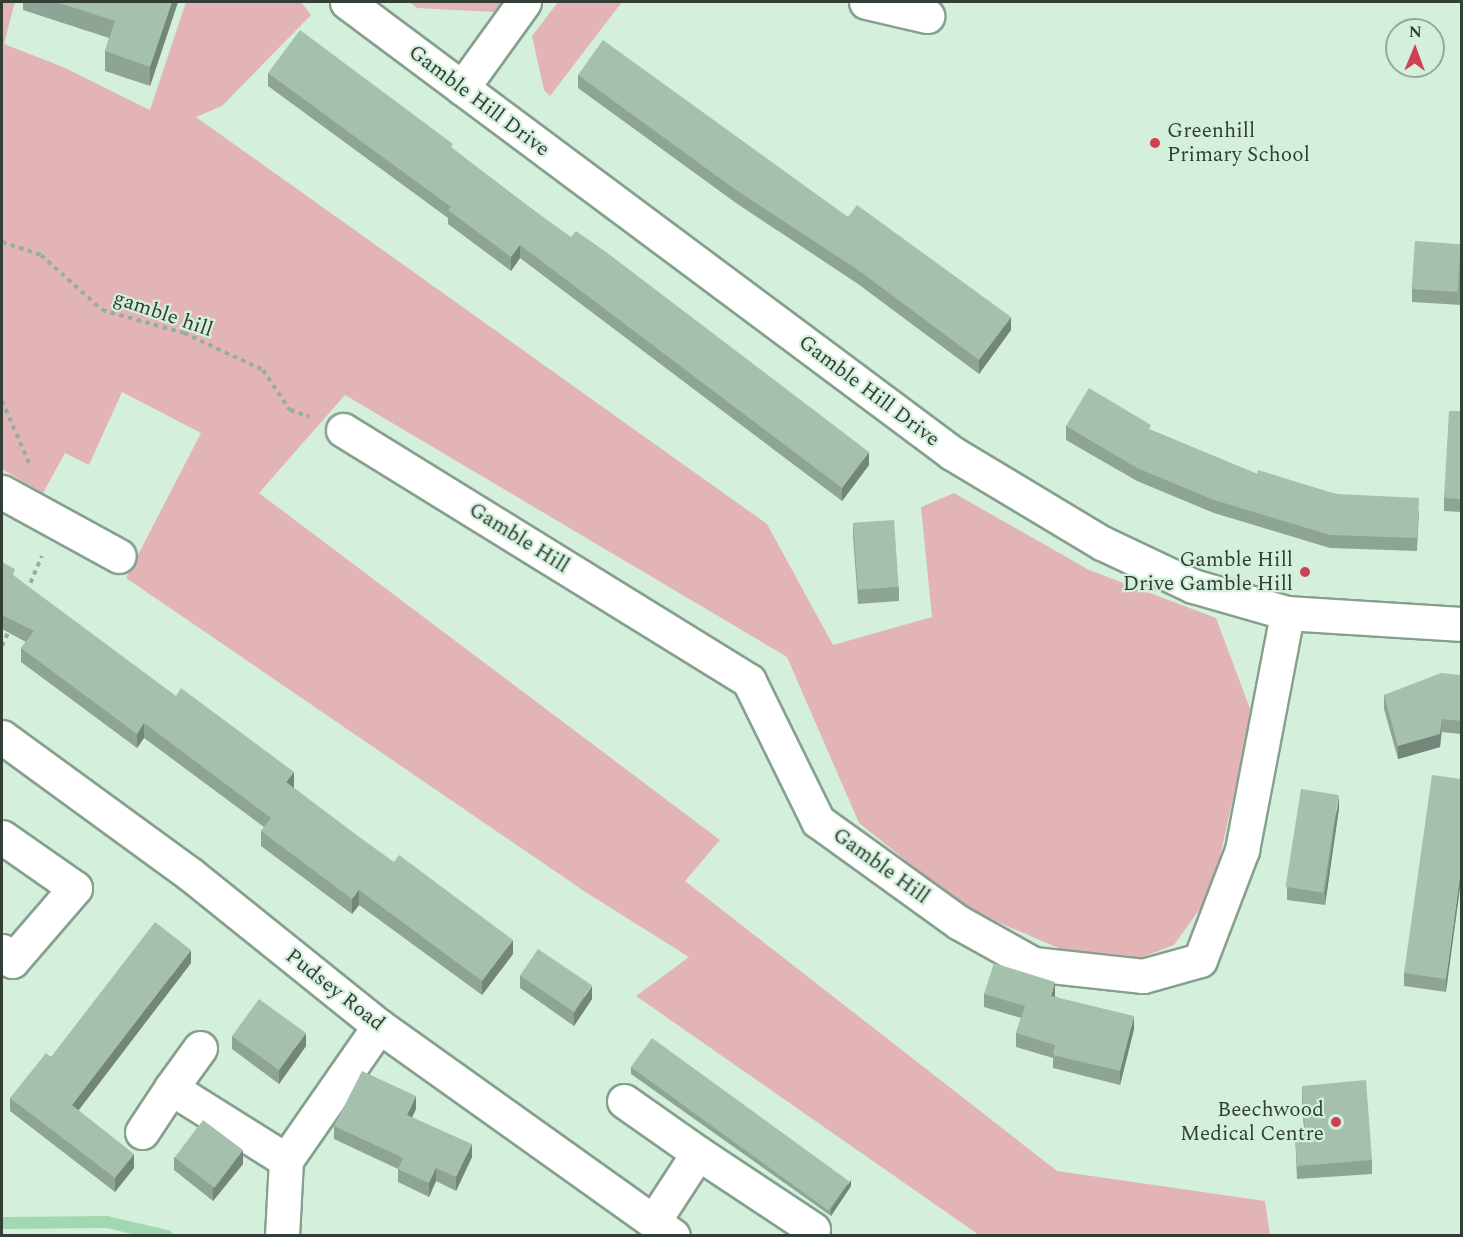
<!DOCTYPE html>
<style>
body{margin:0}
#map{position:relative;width:1463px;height:1237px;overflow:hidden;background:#d4f0dc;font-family:Spectral,serif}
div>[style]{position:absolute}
.green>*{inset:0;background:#e3b4b6}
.stream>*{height:12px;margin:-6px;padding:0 6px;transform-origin:6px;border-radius:6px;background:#a3d7b2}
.path>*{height:4px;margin-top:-2px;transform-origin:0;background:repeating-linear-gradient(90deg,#97ad9d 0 4.5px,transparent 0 9px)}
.roads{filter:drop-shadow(2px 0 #86a08d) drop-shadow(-2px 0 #86a08d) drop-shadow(0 2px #86a08d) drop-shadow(0 -2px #86a08d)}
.minor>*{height:33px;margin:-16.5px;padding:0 16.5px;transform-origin:16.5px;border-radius:16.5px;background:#fff}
.major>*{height:33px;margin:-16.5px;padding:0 16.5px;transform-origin:16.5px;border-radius:16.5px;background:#fff}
.wall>*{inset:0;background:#8ea595}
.shaded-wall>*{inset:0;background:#748679}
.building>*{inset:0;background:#a5c0ad;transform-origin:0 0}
.dots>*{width:16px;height:16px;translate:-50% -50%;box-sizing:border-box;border:3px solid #d4f0dc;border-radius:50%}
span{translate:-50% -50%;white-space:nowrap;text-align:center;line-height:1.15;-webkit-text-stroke:4.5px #d4f0dc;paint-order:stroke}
.street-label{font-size:21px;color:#333f36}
.poi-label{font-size:21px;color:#333f36}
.left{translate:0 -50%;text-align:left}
.right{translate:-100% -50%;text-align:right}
.frame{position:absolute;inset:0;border:3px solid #333f36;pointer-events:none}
.north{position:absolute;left:1385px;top:18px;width:60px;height:60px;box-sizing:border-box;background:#d4f0dc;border:2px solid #94a99a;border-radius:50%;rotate:1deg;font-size:16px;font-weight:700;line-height:24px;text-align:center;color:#333f36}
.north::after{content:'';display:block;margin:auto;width:21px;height:27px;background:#d04055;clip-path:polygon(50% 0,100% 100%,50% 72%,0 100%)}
</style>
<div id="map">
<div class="green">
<i style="clip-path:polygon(2px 2px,15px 2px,4px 44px,63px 67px,150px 110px,186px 2px,301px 2px,311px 15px,222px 106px,196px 117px,767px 524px,833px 645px,932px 617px,921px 507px,954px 493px,1089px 570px,1216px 618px,1252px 714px,1212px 892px,1174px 945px,1143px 957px,1115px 961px,1077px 956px,965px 908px,859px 823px,787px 657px,345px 395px,259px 493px,720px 840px,685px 881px,1057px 1171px,1265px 1201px,1270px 1235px,979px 1235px,636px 996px,689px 957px,587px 893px,126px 578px,201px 433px,122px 392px,89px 465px,65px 453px,43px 493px,2px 469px)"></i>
<i style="clip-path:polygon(409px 2px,502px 2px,495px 12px,417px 8px)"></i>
<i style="clip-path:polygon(558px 2px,622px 2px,550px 96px,544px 90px,532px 36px)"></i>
</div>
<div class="stream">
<i style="left:2px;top:1223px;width:105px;rotate:-0.5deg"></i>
<i style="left:107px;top:1222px;width:62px;rotate:13.1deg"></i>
</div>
<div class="path">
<i style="left:2px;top:242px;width:41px;rotate:18.4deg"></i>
<i style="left:41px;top:255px;width:82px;rotate:42deg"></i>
<i style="left:102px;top:310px;width:85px;rotate:15.7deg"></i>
<i style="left:184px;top:333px;width:87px;rotate:25.1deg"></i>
<i style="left:263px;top:370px;width:48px;rotate:56deg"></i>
<i style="left:290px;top:410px;width:21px;rotate:19deg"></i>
<i style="left:2px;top:401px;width:70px;rotate:66.4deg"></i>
<i style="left:27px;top:591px;width:38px;rotate:-67deg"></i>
<i style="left:2px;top:646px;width:17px;rotate:-66deg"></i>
</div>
<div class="roads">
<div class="minor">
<i style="left:347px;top:2px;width:755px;rotate:36.7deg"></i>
<i style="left:952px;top:453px;width:175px;rotate:31deg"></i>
<i style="left:1102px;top:543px;width:101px;rotate:25.3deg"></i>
<i style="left:1193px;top:586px;width:98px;rotate:16deg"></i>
<i style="left:1287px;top:613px;width:175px;rotate:3.6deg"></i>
<i style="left:866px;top:2px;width:63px;rotate:12.9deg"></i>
<i style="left:462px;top:88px;width:106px;rotate:-54.2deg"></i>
<i style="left:343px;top:430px;width:477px;rotate:31.7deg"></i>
<i style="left:749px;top:681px;width:156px;rotate:63.8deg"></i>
<i style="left:818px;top:821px;width:173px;rotate:35.8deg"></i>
<i style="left:958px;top:922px;width:86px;rotate:29.2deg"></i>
<i style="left:1033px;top:964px;width:111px;rotate:6.2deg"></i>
<i style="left:1143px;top:976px;width:59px;rotate:-15.7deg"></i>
<i style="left:1200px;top:960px;width:118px;rotate:-69.1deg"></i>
<i style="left:1242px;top:850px;width:241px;rotate:-79.2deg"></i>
<i style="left:2px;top:492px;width:133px;rotate:28.7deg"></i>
<i style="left:2px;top:837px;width:89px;rotate:34.9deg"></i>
<i style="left:75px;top:888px;width:96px;rotate:130.8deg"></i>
<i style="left:12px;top:961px;width:14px;rotate:-135deg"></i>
<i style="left:200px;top:1048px;width:49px;rotate:125.9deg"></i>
<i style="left:171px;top:1088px;width:136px;rotate:32.1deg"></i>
<i style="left:624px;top:1101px;width:90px;rotate:35.1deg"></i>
<i style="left:698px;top:1153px;width:82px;rotate:123.1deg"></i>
<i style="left:142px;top:1132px;width:53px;rotate:-56.6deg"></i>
<i style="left:698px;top:1153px;width:138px;rotate:33.5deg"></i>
<i style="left:282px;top:1236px;width:76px;rotate:-87deg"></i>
<i style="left:286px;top:1160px;width:163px;rotate:-55.2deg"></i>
</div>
<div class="major">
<i style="left:2px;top:737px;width:233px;rotate:36.1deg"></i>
<i style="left:190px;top:874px;width:243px;rotate:38.8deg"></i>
<i style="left:379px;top:1026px;width:361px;rotate:35.5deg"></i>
</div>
</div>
<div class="wall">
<i style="clip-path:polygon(23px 2px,178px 2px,150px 86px,105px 71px,105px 51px,109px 38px,23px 10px)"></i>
<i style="clip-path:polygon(268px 73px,453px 149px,869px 465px,842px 501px,520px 258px,511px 271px,448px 224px,448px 218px,268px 86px)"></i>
<i style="clip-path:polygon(578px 75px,848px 217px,1011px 330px,979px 374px,858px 284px,736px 203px,578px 88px)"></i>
<i style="clip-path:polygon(1461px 244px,1461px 305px,1412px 302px,1412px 289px)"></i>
<i style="clip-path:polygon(1461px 411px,1461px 512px,1444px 511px,1444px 498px)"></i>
<i style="clip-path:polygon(1066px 426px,1151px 430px,1257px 474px,1336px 494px,1419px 511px,1417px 551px,1330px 548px,1214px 513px,1137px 481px,1066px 440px)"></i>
<i style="clip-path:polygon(853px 523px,899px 587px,899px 601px,858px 604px,853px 536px)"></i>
<i style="clip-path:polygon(2px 562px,15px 577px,513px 954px,482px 995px,359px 905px,352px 914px,261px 846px,261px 831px,264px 827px,144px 738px,137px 748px,21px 662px,21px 648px,26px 642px,2px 629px)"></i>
<i style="clip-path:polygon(1461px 675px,1461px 734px,1442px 732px,1440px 747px,1398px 759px,1384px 709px,1384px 695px)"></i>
<i style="clip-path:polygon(1461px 779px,1446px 992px,1404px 986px,1404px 973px)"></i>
<i style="clip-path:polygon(1339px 808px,1325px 905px,1287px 900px,1287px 887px)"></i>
<i style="clip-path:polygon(191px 963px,78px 1110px,134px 1168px,115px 1192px,10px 1111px,10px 1098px,51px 1057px)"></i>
<i style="clip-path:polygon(520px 975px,592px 999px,574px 1026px,520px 988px)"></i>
<i style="clip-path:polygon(984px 994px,1055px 995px,1054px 996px,1134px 1029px,1120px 1085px,1053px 1068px,1053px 1058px,1016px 1047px,1016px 1033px,1021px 1018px,984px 1007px)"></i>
<i style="clip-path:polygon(232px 1036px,306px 1046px,279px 1084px,232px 1049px)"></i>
<i style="clip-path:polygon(631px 1067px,851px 1186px,831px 1216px,631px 1074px)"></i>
<i style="clip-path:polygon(1302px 1086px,1372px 1160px,1372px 1174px,1297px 1179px,1295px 1133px,1304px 1132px,1302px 1099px)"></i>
<i style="clip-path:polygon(416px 1109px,412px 1117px,472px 1157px,456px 1191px,436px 1181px,429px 1197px,398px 1182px,398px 1169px,334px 1139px,334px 1126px)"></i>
<i style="clip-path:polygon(174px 1157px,243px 1164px,213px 1201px,174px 1170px)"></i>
</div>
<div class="shaded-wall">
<i style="clip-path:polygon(172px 2px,178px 2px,150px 86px,150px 67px)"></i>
<i style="clip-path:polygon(520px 245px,520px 258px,511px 271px,511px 257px)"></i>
<i style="clip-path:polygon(1011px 317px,1011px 330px,979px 374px,979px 360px)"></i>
<i style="clip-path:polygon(869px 452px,869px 465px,842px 501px,842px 488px)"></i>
<i style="clip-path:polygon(1442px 719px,1440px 747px,1398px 759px,1398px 746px)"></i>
<i style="clip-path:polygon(144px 723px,144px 738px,137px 748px,137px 734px)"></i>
<i style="clip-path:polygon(294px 772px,294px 787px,286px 797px,286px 782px)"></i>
<i style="clip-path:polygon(1339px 795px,1339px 808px,1325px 905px,1325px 892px)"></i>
<i style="clip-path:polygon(1461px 868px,1461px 881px,1446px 992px,1446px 979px)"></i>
<i style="clip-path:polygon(359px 890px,359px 905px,352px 914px,352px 899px)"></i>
<i style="clip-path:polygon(513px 940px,513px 954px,482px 995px,482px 981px)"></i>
<i style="clip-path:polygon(191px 950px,191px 963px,72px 1119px,72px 1105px)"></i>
<i style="clip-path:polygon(1055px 982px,1055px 995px,1051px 1009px,1051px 996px)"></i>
<i style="clip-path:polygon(592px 986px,592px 999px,574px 1026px,574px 1013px)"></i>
<i style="clip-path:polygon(1134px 1016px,1134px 1029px,1120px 1085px,1120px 1071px)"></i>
<i style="clip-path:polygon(306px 1033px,306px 1046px,279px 1084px,279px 1070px)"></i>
<i style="clip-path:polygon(416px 1096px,416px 1109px,407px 1128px,407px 1115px)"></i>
<i style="clip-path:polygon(472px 1144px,472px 1157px,456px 1191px,456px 1177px)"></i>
<i style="clip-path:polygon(243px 1150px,243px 1164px,213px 1201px,213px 1187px)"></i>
<i style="clip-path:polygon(134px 1154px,134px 1168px,115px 1192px,115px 1178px)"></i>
<i style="clip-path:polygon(436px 1168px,436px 1181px,429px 1197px,429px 1183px)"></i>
<i style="clip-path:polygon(851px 1180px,851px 1186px,831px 1216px,831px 1209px)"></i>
</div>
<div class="building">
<i style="clip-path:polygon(56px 2px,172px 2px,150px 67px,105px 51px,115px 21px)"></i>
<i style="clip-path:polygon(300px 30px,453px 144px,451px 147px,510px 193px,571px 237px,576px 231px,606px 252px,869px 452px,842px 488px,520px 245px,511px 257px,448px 210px,451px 207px,268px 73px)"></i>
<i style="clip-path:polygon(603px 40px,848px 217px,857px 205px,1011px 317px,979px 360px,858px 270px,736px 190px,578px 75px)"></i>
<i style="left:1415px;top:241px;width:46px;height:48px;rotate:4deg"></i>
<i style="clip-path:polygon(1089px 388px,1151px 425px,1149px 429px,1257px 474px,1258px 470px,1336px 494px,1419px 498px,1417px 538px,1330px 535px,1214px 500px,1137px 468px,1066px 426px)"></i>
<i style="clip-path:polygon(1449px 411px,1461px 411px,1461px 499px,1444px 498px)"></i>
<i style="left:894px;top:520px;width:67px;height:41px;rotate:86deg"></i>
<i style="clip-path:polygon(2px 562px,15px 569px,13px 575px,176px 696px,181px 688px,294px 772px,286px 782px,362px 839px,394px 862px,399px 855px,513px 940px,482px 981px,359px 890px,352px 899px,261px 831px,271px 818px,144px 723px,137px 734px,21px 648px,34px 631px,2px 615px)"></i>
<i style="clip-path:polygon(1441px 673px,1461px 675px,1461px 721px,1442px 719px,1440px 734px,1398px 746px,1384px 695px)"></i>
<i style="clip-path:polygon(1432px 775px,1461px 779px,1461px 868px,1446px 979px,1404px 973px)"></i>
<i style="left:1301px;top:789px;width:38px;height:99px;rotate:9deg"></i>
<i style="clip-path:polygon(155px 922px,191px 950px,72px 1105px,134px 1154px,115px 1178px,10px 1098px,46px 1053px,51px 1057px)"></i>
<i style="left:538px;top:949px;width:65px;height:32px;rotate:34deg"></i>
<i style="clip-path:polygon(994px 963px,1055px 982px,1051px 996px,1134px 1016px,1120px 1071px,1053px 1055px,1055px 1045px,1016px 1033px,1025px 1006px,984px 994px)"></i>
<i style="left:259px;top:999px;width:58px;height:46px;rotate:36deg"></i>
<i style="left:652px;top:1038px;width:244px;height:36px;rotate:36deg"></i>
<i style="clip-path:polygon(362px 1071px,416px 1096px,407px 1115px,472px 1144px,456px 1177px,436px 1168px,429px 1183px,398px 1169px,403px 1158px,334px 1126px)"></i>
<i style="clip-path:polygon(1366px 1080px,1372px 1160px,1297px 1166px,1295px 1133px,1305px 1132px,1302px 1086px)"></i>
<i style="left:203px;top:1120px;width:50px;height:47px;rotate:37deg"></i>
</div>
<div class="dots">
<i style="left:1155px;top:143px;background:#d04055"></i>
<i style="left:1305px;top:572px;background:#d04055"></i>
<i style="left:1336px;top:1122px;background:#d04055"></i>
</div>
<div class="street-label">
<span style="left:479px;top:101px;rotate:37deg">Gamble Hill Drive</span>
<span style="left:163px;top:314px;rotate:19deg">gamble hill</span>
<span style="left:869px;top:391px;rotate:37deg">Gamble Hill Drive</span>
<span style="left:519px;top:538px;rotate:32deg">Gamble Hill</span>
<span style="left:881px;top:866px;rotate:36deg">Gamble Hill</span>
<span style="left:335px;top:990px;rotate:38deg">Pudsey Road</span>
</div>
<div class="poi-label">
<span class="left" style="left:1167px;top:143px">Greenhill<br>Primary School</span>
<span class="right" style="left:1293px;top:572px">Gamble Hill<br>Drive Gamble Hill</span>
<span class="right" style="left:1324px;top:1122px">Beechwood<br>Medical Centre</span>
</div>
<div class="frame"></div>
<div class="north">N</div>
</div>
